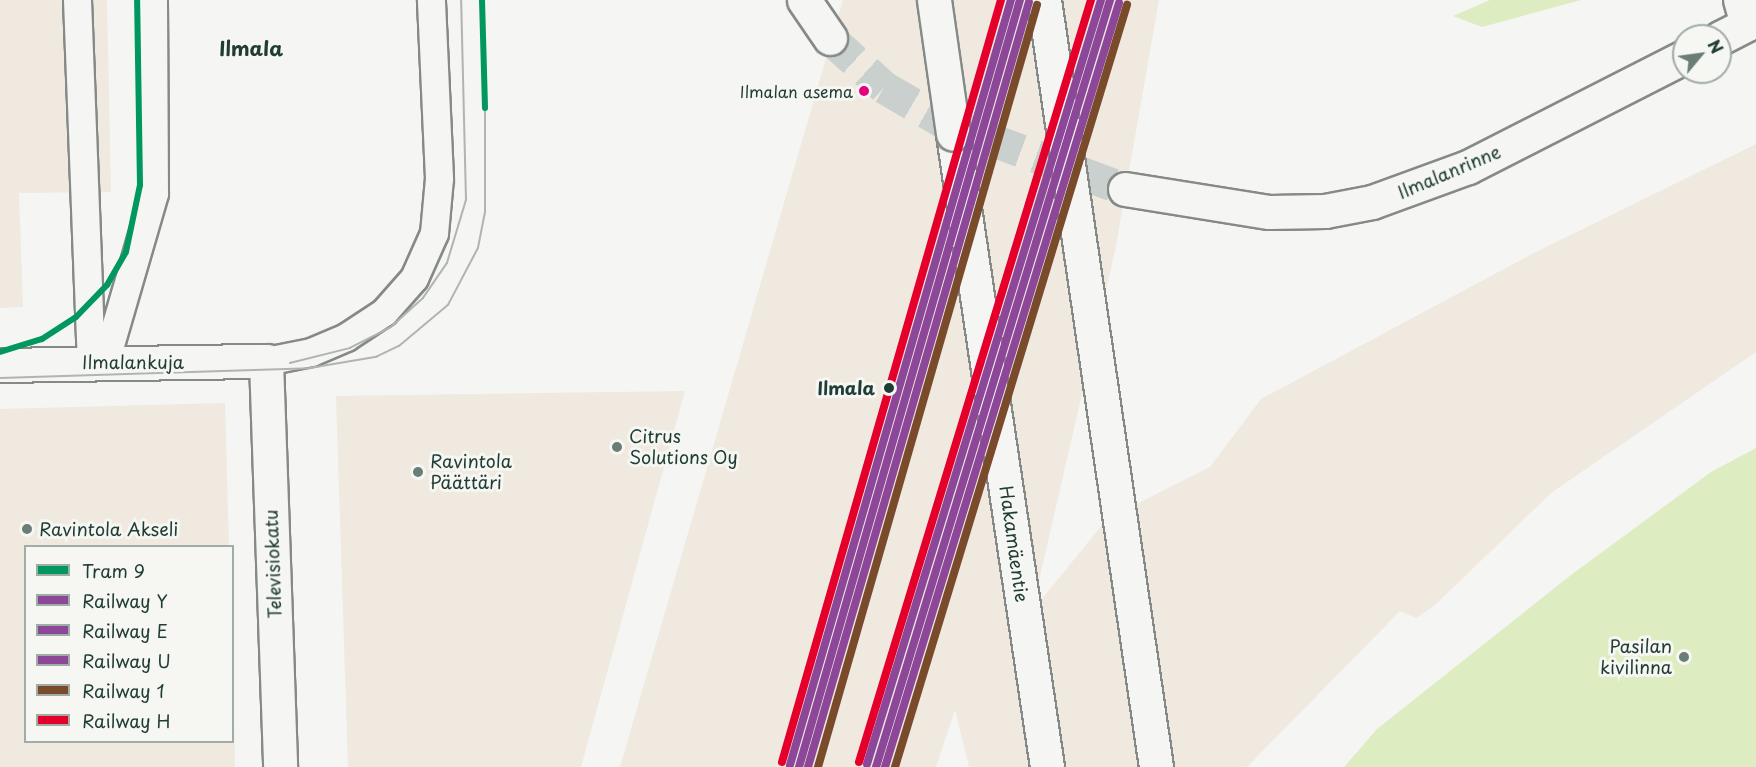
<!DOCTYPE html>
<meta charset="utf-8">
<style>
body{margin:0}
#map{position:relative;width:1756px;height:767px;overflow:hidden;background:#f5f5f3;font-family:"Playpen Sans",sans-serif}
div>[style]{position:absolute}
.built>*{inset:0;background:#efe9e0}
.green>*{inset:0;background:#deecc2}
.secondary-tunnel>*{height:33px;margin-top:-16.5px;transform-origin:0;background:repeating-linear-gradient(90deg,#cad0cd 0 33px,transparent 0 49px)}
.roads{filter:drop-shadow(2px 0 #858a88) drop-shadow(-2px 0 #858a88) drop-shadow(0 2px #858a88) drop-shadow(0 -2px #858a88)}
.lane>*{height:27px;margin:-13.5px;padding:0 13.5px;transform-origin:13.5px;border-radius:13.5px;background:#f5f5f3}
.street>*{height:33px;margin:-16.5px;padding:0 16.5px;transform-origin:16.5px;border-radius:16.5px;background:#f5f5f3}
.secondary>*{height:33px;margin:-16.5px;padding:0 16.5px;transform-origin:16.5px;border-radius:16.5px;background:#f5f5f3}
.primary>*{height:33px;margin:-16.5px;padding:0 16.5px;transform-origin:16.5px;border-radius:16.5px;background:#f5f5f3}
.tram>*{height:1.5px;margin:-0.75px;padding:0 0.75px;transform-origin:0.75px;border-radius:0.75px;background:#b0b4b2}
.bridges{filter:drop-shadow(2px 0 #858a88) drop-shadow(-2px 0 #858a88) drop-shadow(0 2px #858a88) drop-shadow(0 -2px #858a88)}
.primary-bridge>*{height:33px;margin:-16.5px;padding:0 16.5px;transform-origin:16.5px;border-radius:16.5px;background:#f5f5f3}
.rail-1>*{height:8px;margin:-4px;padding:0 4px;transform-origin:4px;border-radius:4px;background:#8c4799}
.rail-2>*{height:8px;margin:-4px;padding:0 4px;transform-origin:4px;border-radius:4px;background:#8c4799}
.rail-3>*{height:8px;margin:-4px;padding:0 4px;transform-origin:4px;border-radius:4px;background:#8c4799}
.rail-4>*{height:8px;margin:-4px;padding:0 4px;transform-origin:4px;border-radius:4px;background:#7a4b2a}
.rail-5>*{height:8px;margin:-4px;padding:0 4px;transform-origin:4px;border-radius:4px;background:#e4002b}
.tram-1>*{height:6px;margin:-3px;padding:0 3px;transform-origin:3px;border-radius:3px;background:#00985f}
.dots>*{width:16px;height:16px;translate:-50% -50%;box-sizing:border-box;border:3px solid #f6f6f2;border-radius:50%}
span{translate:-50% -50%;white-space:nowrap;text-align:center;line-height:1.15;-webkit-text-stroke:6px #f6f6f2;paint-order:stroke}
.bus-label{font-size:16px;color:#1f3d34}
.right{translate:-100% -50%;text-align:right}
.street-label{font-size:18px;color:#1f3d34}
.stop-label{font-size:18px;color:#1f3d34;font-weight:700}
.poi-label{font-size:18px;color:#1f3d34}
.left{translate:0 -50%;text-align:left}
.neighbourhood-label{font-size:20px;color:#1f3d34;font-weight:700}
.legend{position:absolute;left:24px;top:545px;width:210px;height:198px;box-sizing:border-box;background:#f6f6f2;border:2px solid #a0aca6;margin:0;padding:8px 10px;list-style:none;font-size:18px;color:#1f3d34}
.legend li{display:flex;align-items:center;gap:12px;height:30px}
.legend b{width:30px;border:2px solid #a0aca6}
.north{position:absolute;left:1672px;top:24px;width:60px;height:60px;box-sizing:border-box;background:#f6f6f2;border:2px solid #a0aca6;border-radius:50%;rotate:61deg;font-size:16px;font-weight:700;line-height:24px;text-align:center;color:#1f3d34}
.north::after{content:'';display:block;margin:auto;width:21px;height:27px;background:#6a7d77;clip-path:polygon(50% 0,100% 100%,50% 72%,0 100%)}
</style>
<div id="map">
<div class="built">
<i style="clip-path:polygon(0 0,107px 0,111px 192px,19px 193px,23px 307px,0 308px)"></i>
<i style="clip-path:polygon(843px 0,1159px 0,1115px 251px,1032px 611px,1107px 519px,1210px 467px,1261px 399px,1536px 252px,1756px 144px,1756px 352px,1551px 493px,1435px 605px,1416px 618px,1400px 611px,1247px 767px,969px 767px,955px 710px,936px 767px,620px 767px)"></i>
<i style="clip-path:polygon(685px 391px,581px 767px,348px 767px,336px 396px)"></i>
<i style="clip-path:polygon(225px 403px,229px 546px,26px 546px,26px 742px,232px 742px,233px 680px,235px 767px,0 767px,0 409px)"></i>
</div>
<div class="green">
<i style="clip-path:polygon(1490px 0,1581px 0,1482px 27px,1453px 16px)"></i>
<i style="clip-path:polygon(1756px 448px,1756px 767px,1344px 767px,1377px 729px,1571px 575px,1711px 472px)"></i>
</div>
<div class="secondary-tunnel">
<i style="left:830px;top:38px;width:73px;rotate:42.2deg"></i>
<i style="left:884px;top:87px;width:69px;rotate:30.3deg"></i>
<i style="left:944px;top:122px;width:193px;rotate:20.3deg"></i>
</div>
<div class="roads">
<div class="lane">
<i style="left:77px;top:0;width:362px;rotate:87.8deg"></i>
<i style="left:266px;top:361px;width:46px;rotate:-11.3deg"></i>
<i style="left:311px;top:352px;width:38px;rotate:-23deg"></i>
<i style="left:346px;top:337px;width:45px;rotate:-33.3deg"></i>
<i style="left:384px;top:312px;width:45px;rotate:-48.6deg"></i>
<i style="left:414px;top:278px;width:49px;rotate:-66deg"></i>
<i style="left:434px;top:233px;width:55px;rotate:-84.8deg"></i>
<i style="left:439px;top:178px;width:178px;rotate:-92.6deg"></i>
<i style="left:105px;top:362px;width:176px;rotate:-73.8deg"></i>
<i style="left:154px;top:193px;width:193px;rotate:-90.3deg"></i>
</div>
<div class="street">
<i style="left:0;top:365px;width:266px;rotate:-0.9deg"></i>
<i style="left:266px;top:361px;width:406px;rotate:88deg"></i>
</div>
<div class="secondary">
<i style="left:804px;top:0;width:46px;rotate:55.6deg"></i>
<i style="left:1720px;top:38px;width:30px;rotate:-27deg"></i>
<i style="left:1747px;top:24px;width:25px;rotate:-106deg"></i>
<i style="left:1125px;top:189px;width:146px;rotate:9.1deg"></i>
<i style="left:1269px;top:212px;width:56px;rotate:-1deg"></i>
<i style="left:1325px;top:211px;width:48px;rotate:-10.8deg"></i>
<i style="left:1372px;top:202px;width:102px;rotate:-20deg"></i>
<i style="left:1468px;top:167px;width:242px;rotate:-27deg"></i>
</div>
<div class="primary">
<i style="left:953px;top:134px;width:640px;rotate:81.55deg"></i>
</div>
</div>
<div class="tram">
<i style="left:137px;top:25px;width:25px;rotate:-85deg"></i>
<i style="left:290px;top:363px;width:62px;rotate:-14deg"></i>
<i style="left:350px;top:348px;width:46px;rotate:-27.1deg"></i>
<i style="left:391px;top:327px;width:43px;rotate:-42.2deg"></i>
<i style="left:423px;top:298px;width:42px;rotate:-55.6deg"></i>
<i style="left:447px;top:263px;width:66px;rotate:-73.2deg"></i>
<i style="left:466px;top:200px;width:200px;rotate:-91.4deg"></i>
<i style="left:0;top:378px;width:310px;rotate:-1.8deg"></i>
<i style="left:310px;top:368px;width:67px;rotate:-9.5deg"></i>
<i style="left:376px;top:357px;width:25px;rotate:-26deg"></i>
<i style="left:399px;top:346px;width:64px;rotate:-39.9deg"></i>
<i style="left:448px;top:305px;width:64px;rotate:-62.2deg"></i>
<i style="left:478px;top:248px;width:36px;rotate:-79deg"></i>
<i style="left:485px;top:213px;width:105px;rotate:-90deg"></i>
</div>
<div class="bridges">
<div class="primary-bridge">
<i style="left:934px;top:0;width:135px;rotate:81.9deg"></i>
<i style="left:1044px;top:0;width:775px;rotate:81.69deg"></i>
</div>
</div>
<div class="rail-1">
<i style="left:799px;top:767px;width:798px;rotate:-73.93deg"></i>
<i style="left:876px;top:767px;width:802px;rotate:-73.03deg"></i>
</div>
<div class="rail-2">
<i style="left:808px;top:767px;width:796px;rotate:-73.89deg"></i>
<i style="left:885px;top:767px;width:799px;rotate:-72.97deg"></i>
</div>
<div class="rail-3">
<i style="left:867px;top:764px;width:799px;rotate:-72.97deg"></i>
<i style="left:790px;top:765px;width:796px;rotate:-73.89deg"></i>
</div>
<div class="rail-4">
<i style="left:818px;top:767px;width:793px;rotate:-73.97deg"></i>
<i style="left:895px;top:767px;width:797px;rotate:-73.07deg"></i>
</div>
<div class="rail-5">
<i style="left:782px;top:762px;width:793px;rotate:-73.97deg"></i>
<i style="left:859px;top:762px;width:797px;rotate:-73.07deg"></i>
</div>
<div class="tram-1">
<i style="left:482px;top:0;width:108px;rotate:88.4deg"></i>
<i style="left:0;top:352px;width:44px;rotate:-17.2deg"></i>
<i style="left:42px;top:339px;width:40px;rotate:-32.9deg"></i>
<i style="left:76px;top:317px;width:45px;rotate:-45.9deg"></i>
<i style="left:107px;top:285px;width:38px;rotate:-60deg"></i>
<i style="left:126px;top:252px;width:68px;rotate:-78.2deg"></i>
<i style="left:140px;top:185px;width:185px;rotate:-90.9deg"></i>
</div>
<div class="dots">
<i style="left:864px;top:91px;background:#e5007d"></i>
<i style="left:889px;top:388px;background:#1f3d34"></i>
<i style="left:617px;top:447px;background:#6a7d77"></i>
<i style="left:418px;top:472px;background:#6a7d77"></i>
<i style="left:27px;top:529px;background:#6a7d77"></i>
<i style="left:1684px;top:657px;background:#6a7d77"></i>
</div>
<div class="bus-label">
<span class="right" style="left:853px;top:91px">Ilmalan asema</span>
</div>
<div class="street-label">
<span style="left:1449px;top:172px;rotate:-23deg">Ilmalanrinne</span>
<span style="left:133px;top:362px">Ilmalankuja</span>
<span style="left:1014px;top:544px;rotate:82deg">Hakamäentie</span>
<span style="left:273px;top:564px;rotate:-92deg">Televisiokatu</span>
</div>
<div class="stop-label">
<span class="right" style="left:875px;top:388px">Ilmala</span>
</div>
<div class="poi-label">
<span class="left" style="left:629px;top:447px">Citrus<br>Solutions Oy</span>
<span class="left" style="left:430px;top:472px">Ravintola<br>Päättäri</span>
<span class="left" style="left:39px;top:529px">Ravintola Akseli</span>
<span class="right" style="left:1672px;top:657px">Pasilan<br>kivilinna</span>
</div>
<div class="neighbourhood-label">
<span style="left:251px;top:48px">Ilmala</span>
</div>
<ul class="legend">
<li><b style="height:8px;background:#00985f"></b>Tram 9</li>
<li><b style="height:8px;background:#8c4799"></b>Railway Y</li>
<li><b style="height:8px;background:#8c4799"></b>Railway E</li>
<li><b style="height:8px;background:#8c4799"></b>Railway U</li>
<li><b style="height:8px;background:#7a4b2a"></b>Railway 1</li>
<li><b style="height:8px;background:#e4002b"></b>Railway H</li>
</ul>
<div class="north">N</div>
</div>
